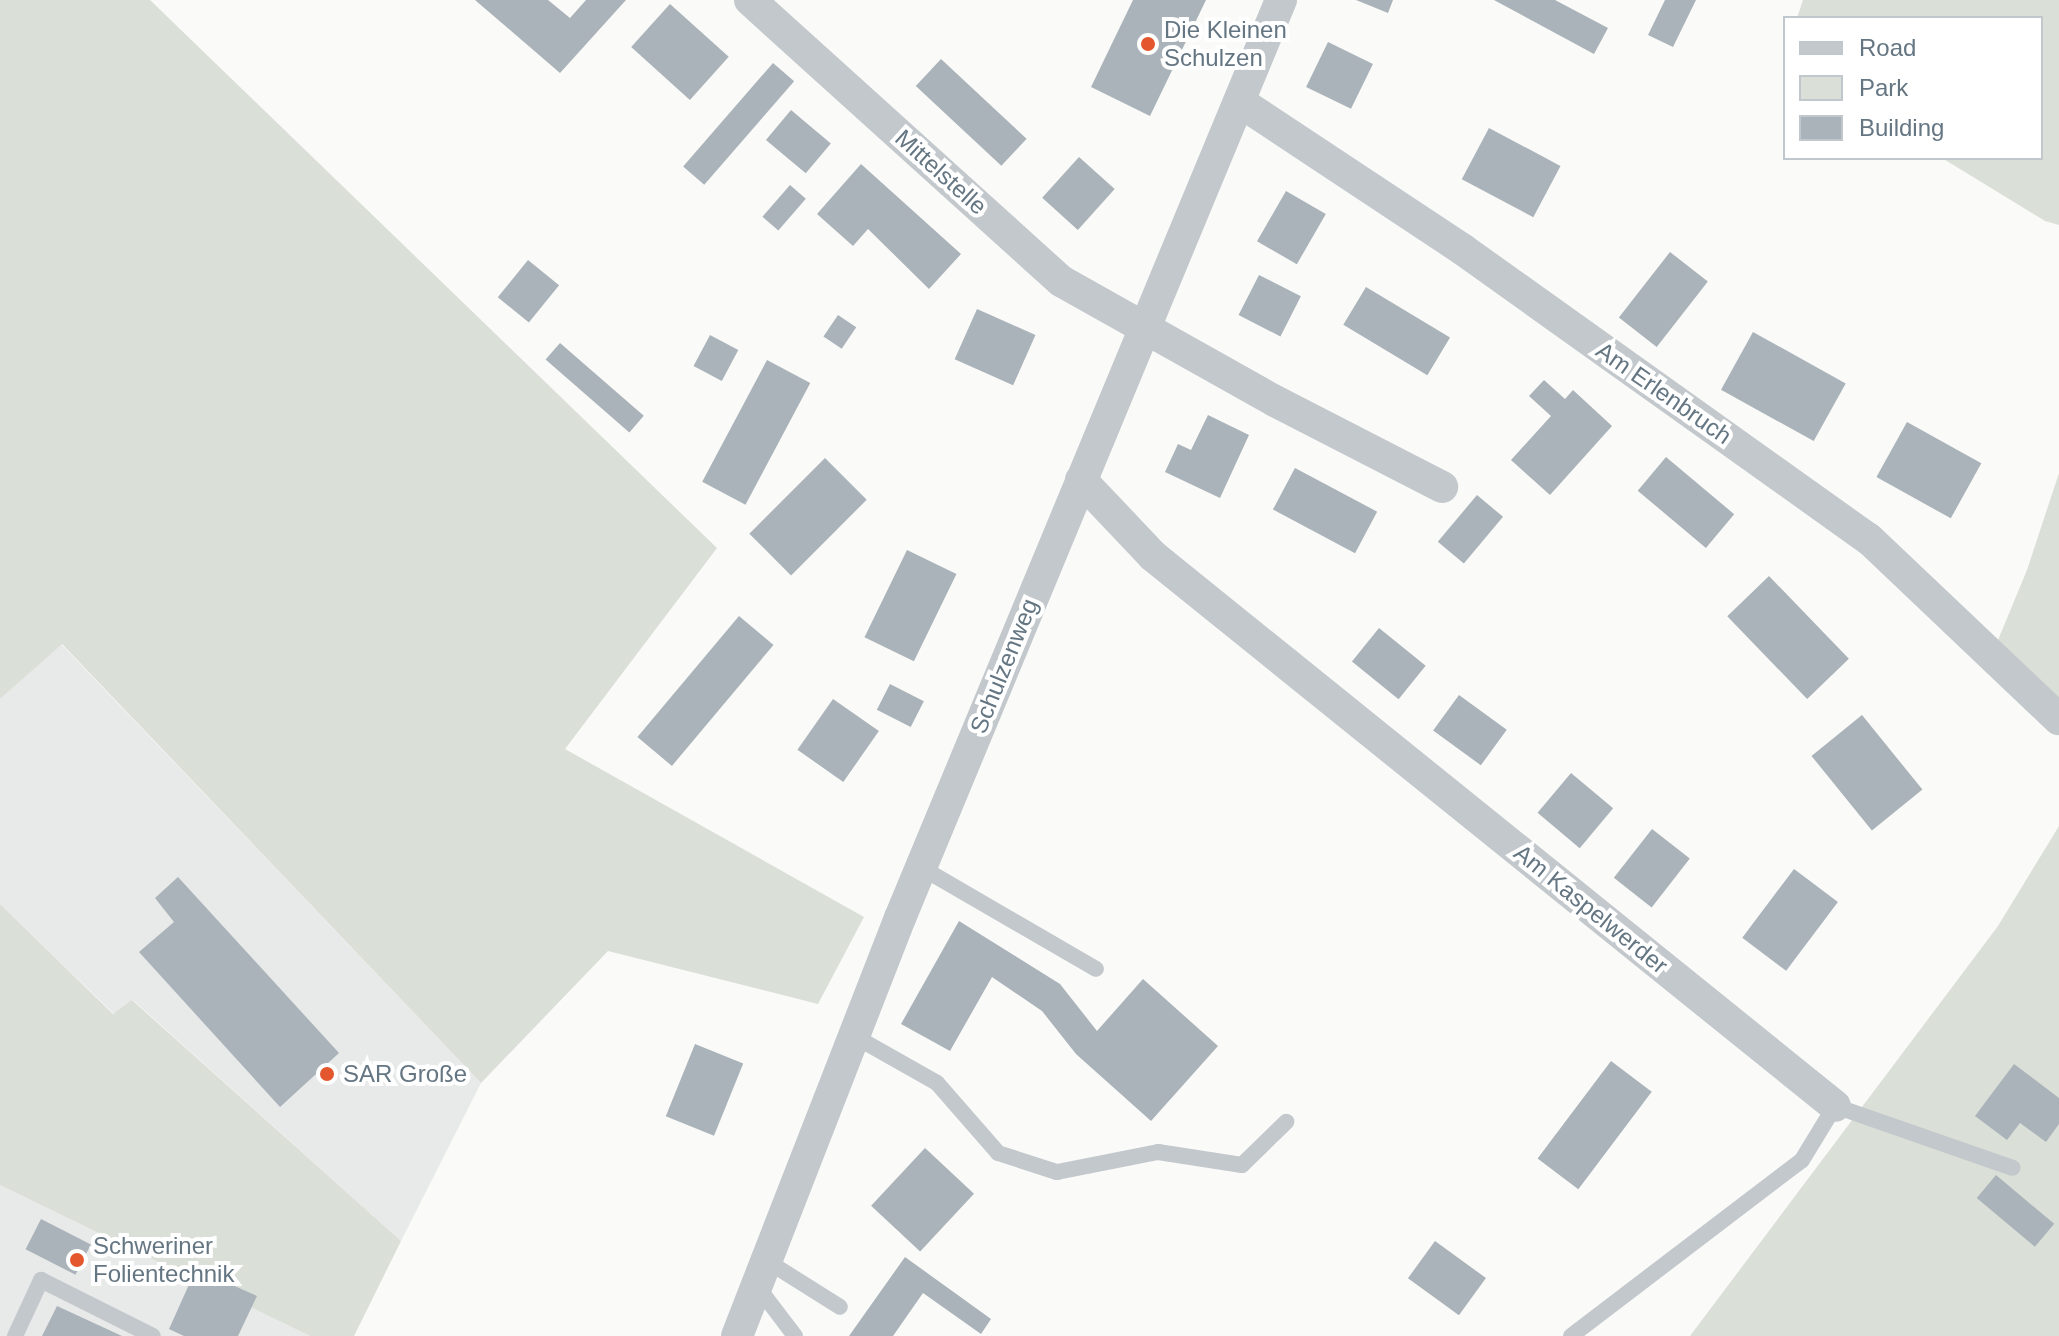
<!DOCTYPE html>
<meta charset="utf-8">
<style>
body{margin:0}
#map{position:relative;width:2059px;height:1336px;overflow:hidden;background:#fafaf8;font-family:Helvetica,sans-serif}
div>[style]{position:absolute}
.built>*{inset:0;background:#e8e9e9}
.green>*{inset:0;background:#dadfd7}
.building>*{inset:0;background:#aab3b9;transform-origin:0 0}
.service>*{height:16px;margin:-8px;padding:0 8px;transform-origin:8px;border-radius:8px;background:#c3c8cc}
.minor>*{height:32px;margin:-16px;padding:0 16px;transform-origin:16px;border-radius:16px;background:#c3c8cc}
.dots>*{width:22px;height:22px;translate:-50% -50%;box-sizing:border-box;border:4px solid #fff;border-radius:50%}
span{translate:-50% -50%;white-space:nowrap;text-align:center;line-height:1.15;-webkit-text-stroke:8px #fff;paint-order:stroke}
.poi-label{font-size:24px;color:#657683}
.left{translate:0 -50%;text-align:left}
.street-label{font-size:24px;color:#657683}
.legend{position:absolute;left:1783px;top:16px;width:260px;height:144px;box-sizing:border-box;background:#fff;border:2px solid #c1c8cd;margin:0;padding:10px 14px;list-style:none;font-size:24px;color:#657683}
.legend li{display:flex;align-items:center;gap:16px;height:40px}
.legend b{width:40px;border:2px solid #c1c8cd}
</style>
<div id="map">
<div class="built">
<i style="clip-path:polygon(61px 644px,481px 1083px,401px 1241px,133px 1000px,114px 1014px,0 904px,0 699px)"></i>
<i style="clip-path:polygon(0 1185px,310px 1336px,0 1336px)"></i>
</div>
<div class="green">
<i style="clip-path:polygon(0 0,150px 0,717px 548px,565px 749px,864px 917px,818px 1004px,608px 951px,481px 1083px,62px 644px,0 699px)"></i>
<i style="clip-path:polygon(1803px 0,2059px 0,2059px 225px,2045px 221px,1942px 158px,2041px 158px,2041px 18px,1797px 18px)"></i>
<i style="clip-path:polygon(2059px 473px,2059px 719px,1991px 657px,2027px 570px)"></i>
<i style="clip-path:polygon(2059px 826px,2059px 1336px,1690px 1336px,1998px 926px)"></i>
<i style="clip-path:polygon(0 904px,113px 1014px,132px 1000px,401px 1241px,354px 1336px,310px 1336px,0 1185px)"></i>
</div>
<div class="building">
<i style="clip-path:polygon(475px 0,548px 0,570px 18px,586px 0,626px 0,560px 73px)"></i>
<i style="clip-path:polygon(1133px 0,1206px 0,1150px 116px,1091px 87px)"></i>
<i style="clip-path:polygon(1356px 0,1393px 0,1388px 13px)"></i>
<i style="clip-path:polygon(1494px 0,1555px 0,1608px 28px,1594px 54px)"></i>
<i style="clip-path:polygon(1665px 0,1696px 0,1673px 47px,1648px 35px)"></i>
<i style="left:670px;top:4px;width:79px;height:58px;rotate:42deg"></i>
<i style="left:1328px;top:42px;width:50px;height:50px;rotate:26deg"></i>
<i style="left:941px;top:59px;width:117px;height:37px;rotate:43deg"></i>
<i style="left:773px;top:63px;width:28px;height:137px;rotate:41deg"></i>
<i style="left:791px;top:110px;width:52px;height:39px;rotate:40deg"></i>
<i style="left:1489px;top:128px;width:81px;height:58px;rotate:28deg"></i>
<i style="left:1079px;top:157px;width:48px;height:55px;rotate:42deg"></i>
<i style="clip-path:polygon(861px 164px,961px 254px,929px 289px,868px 229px,853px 246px,817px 214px)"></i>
<i style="left:790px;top:185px;width:21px;height:42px;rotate:41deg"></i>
<i style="left:1286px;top:191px;width:46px;height:58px;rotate:30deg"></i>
<i style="left:1670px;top:252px;width:48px;height:83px;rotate:38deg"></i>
<i style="left:528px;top:260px;width:40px;height:48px;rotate:39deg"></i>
<i style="left:1259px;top:275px;width:47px;height:45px;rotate:27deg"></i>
<i style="left:1366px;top:287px;width:98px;height:44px;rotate:31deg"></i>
<i style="left:977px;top:309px;width:64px;height:55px;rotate:24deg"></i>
<i style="left:838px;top:315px;width:22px;height:26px;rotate:34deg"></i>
<i style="left:1753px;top:332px;width:106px;height:66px;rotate:29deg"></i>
<i style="left:710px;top:335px;width:32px;height:35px;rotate:28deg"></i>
<i style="left:560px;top:343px;width:111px;height:22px;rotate:41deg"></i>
<i style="left:767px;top:360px;width:49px;height:138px;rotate:28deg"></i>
<i style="clip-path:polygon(1544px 380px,1565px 399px,1573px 390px,1612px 426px,1550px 495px,1511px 460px,1551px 416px,1529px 396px)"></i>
<i style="clip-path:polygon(1208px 415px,1249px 435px,1220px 498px,1165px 472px,1178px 444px,1191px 450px)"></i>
<i style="left:1907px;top:422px;width:85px;height:63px;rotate:29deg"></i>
<i style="left:1666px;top:457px;width:89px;height:44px;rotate:40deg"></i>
<i style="left:825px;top:458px;width:59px;height:107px;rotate:45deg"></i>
<i style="left:1295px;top:468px;width:93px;height:47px;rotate:28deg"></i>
<i style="left:1477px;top:495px;width:34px;height:61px;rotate:40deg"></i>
<i style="left:907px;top:550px;width:55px;height:97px;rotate:26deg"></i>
<i style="left:1769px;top:576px;width:115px;height:58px;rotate:46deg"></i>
<i style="left:739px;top:616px;width:45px;height:158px;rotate:40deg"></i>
<i style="left:1379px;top:628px;width:60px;height:43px;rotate:39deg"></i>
<i style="left:890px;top:684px;width:38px;height:29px;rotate:27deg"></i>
<i style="left:1459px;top:695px;width:59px;height:44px;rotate:36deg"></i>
<i style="left:833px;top:699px;width:56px;height:62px;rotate:35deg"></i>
<i style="left:1862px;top:715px;width:96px;height:65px;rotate:51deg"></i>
<i style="left:1571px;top:773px;width:55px;height:52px;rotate:40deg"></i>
<i style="left:1652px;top:829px;width:48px;height:62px;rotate:38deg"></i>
<i style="left:1794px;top:869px;width:55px;height:86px;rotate:37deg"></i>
<i style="clip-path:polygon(178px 877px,339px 1053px,280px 1107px,139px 952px,174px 922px,155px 898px)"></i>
<i style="clip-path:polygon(959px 921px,1060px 984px,1097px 1031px,1143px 979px,1218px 1046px,1151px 1121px,1076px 1054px,1042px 1011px,992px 977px,950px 1051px,901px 1024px)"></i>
<i style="left:695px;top:1044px;width:52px;height:78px;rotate:22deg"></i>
<i style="left:1611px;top:1061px;width:51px;height:122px;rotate:37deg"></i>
<i style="clip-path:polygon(2014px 1064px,2059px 1098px,2059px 1124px,2046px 1142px,2020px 1123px,2007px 1140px,1975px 1116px)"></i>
<i style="left:925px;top:1148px;width:67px;height:79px;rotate:43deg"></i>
<i style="left:1996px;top:1175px;width:76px;height:30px;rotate:40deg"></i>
<i style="left:41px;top:1219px;width:56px;height:34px;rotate:27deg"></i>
<i style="left:1435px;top:1241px;width:63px;height:46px;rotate:36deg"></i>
<i style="clip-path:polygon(905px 1257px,991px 1319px,981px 1334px,923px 1293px,893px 1336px,849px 1336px)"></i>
<i style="clip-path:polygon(196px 1269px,257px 1296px,238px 1336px,184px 1336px,169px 1329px)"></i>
<i style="clip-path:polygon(57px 1306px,122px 1336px,42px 1336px)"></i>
</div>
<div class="service">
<i style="left:922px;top:868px;width:201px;rotate:30.1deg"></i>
<i style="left:854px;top:1036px;width:95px;rotate:29.5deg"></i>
<i style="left:937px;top:1083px;width:93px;rotate:48.9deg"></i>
<i style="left:998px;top:1153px;width:62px;rotate:17.9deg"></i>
<i style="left:1057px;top:1172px;width:103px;rotate:-11.2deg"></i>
<i style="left:1158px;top:1152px;width:85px;rotate:8.8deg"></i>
<i style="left:1242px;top:1165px;width:62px;rotate:-44.3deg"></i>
<i style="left:767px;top:1261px;width:86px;rotate:32.2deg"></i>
<i style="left:757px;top:1286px;width:63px;rotate:52.8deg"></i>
<i style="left:15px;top:1336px;width:62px;rotate:-65.1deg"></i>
<i style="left:41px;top:1280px;width:125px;rotate:26.6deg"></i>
<i style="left:1571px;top:1336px;width:290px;rotate:-37.3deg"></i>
<i style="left:1802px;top:1160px;width:63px;rotate:-58.6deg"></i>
<i style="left:1835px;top:1106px;width:188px;rotate:19.2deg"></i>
</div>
<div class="minor">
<i style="left:750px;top:0;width:419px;rotate:42.1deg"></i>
<i style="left:1061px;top:281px;width:245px;rotate:29.3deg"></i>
<i style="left:1275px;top:401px;width:188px;rotate:27.2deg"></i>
<i style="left:1240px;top:102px;width:266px;rotate:33.5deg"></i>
<i style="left:1462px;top:249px;width:500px;rotate:35.5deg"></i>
<i style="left:1869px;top:539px;width:262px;rotate:43.5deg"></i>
<i style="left:1081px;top:480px;width:105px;rotate:46.5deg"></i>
<i style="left:1153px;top:556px;width:876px;rotate:38.88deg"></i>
<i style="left:737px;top:1336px;width:449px;rotate:-68.7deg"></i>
<i style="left:900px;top:918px;width:994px;rotate:-67.46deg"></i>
</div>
<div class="dots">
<i style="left:1148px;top:44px;background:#e4572e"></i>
<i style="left:327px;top:1074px;background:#e4572e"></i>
<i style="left:77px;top:1260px;background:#e4572e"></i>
</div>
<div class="poi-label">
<span class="left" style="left:1164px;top:44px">Die Kleinen<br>Schulzen</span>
<span class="left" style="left:343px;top:1074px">SAR Große</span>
<span class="left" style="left:93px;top:1260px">Schweriner<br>Folientechnik</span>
</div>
<div class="street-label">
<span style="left:941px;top:172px;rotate:42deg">Mittelstelle</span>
<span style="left:1664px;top:393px;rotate:35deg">Am Erlenbruch</span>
<span style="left:1004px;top:666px;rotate:-68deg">Schulzenweg</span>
<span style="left:1591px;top:909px;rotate:39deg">Am Kaspelwerder</span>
</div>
<ul class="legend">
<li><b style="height:10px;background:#c3c8cc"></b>Road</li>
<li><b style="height:22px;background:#dadfd7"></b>Park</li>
<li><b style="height:22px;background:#aab3b9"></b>Building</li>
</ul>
</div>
